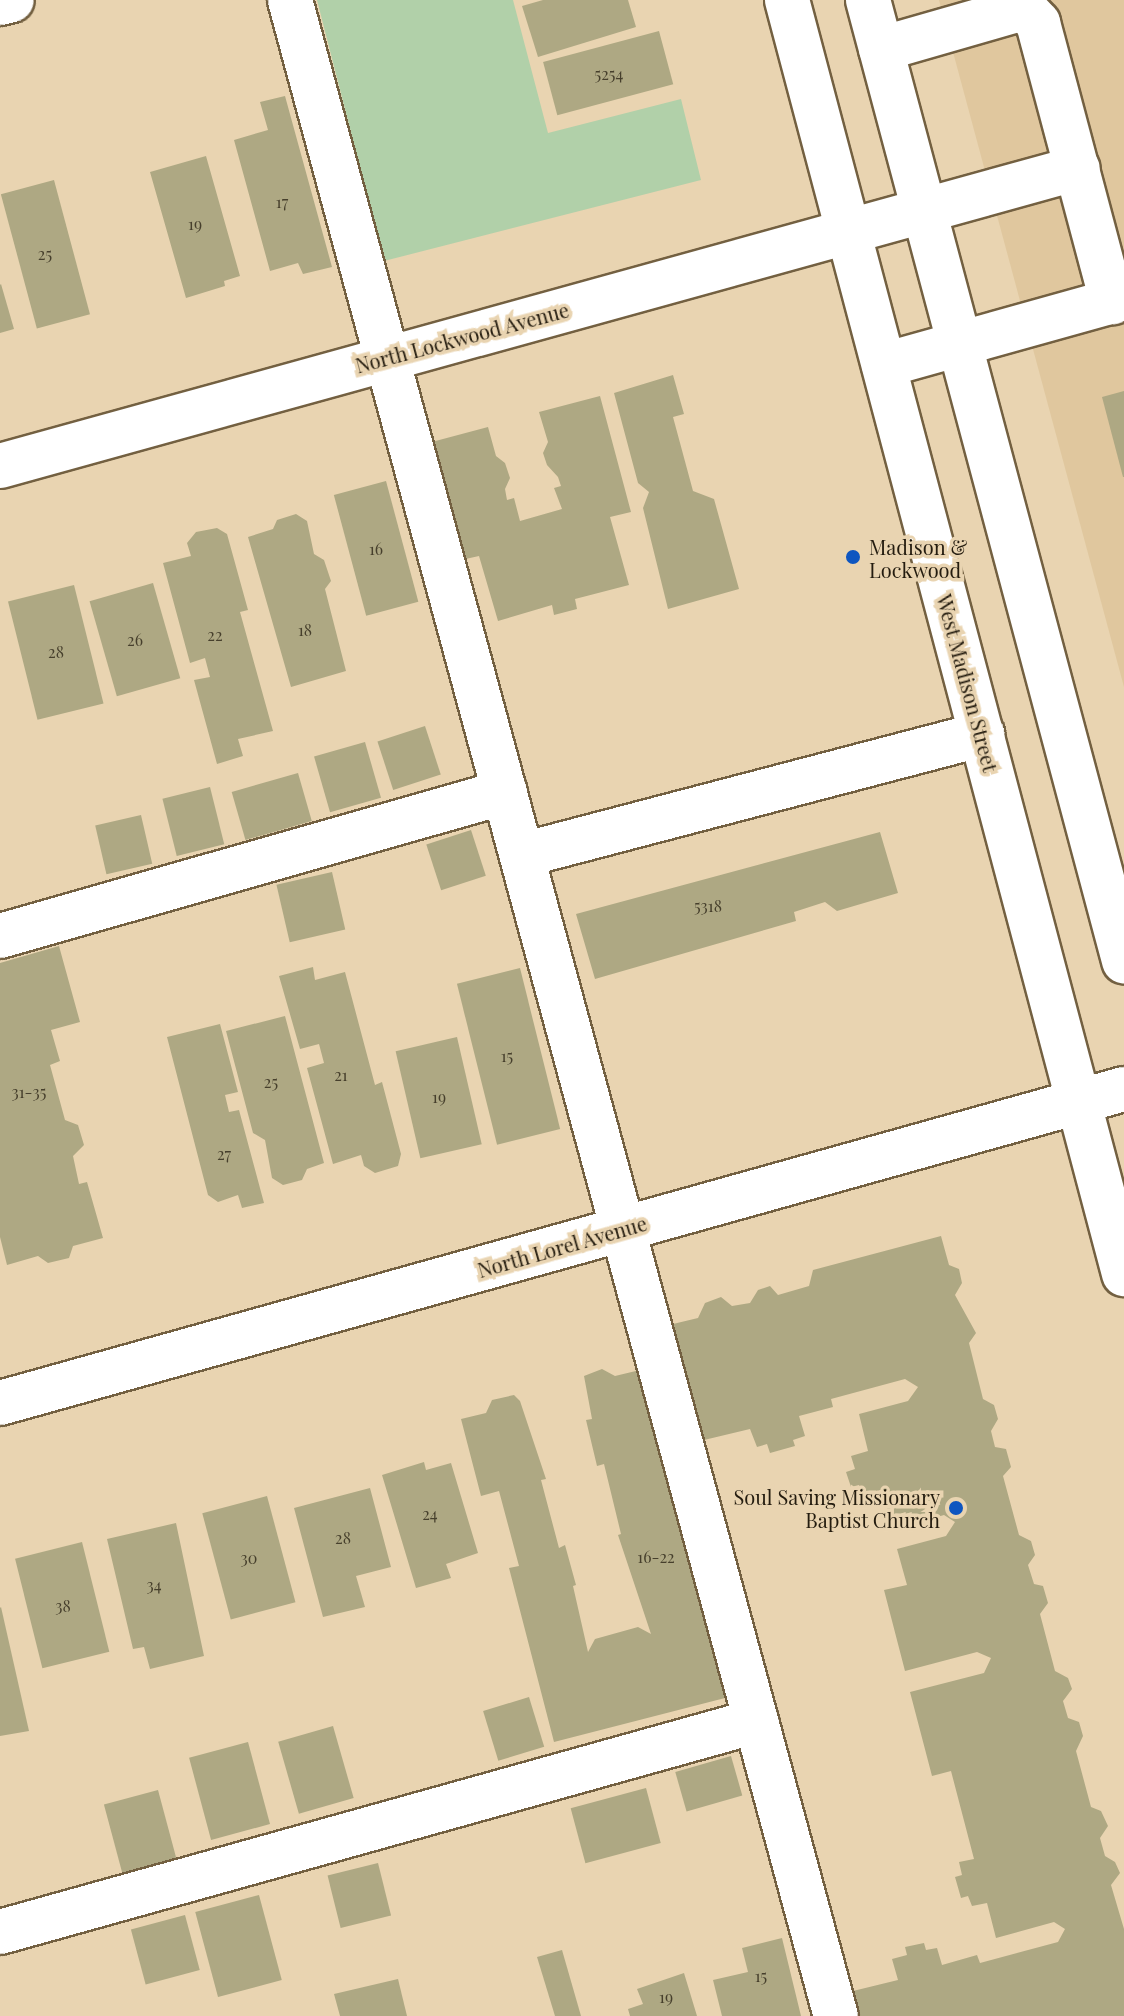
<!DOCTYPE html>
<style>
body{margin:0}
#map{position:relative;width:1124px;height:2016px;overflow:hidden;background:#e9d4b1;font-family:"Playfair Display",serif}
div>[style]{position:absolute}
.built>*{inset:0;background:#e0c79e}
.green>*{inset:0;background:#b1d0a9}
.building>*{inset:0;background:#aea883;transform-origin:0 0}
.roads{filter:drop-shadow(2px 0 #736041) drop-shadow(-2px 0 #736041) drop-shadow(0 2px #736041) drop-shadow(0 -2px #736041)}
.minor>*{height:44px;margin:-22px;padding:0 22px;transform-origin:22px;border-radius:22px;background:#fff}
.major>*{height:44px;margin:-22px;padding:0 22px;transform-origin:22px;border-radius:22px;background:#fff}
.dots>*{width:22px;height:22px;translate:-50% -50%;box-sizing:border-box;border:4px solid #e9d4b1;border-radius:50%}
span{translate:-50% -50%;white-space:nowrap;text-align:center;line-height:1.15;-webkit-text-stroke:7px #e9d4b1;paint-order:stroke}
.number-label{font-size:16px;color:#463f2c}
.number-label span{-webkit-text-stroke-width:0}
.street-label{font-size:20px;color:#241c0f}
.poi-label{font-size:20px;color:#241c0f}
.left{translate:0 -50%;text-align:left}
.right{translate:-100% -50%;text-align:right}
</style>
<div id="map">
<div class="built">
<i style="clip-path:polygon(939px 0,1124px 0,1124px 687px)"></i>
</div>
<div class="green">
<i style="clip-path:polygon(317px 0,513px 0,548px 133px,681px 99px,701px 180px,384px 261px)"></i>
</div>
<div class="building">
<i style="clip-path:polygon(543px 0,628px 0,636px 27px,538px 57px,522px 6px)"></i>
<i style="left:659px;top:31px;width:55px;height:120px;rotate:75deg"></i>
<i style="clip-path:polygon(285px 96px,332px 267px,303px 274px,298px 263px,270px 271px,234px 140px,268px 130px,260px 102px)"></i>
<i style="clip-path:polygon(206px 156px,240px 276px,224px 281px,225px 286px,186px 298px,150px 172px)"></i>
<i style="left:54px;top:180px;width:139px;height:55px;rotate:75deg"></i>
<i style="clip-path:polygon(1px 284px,14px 329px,0 333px,0 285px)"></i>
<i style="clip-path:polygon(673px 375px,684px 414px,673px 417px,693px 491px,714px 499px,739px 589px,668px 609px,643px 508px,649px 492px,638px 483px,614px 393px)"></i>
<i style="clip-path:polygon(1124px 391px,1124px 477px,1123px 477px,1102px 397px)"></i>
<i style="clip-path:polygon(600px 396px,631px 512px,610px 517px,629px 585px,575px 599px,577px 609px,554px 615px,552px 605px,498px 621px,479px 556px,461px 560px,428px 443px,488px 427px,496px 456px,505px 463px,510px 478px,505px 489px,507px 500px,514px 498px,520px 521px,562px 509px,554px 488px,561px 486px,558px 477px,547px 465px,543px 453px,548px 442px,539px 412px)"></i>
<i style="left:386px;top:481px;width:125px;height:54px;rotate:75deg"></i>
<i style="clip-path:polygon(296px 514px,307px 521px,314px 554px,324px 560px,331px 581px,325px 589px,346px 671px,291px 687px,248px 537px,273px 529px,277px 520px)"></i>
<i style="clip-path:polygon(217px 528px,227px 534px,248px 610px,240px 612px,273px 731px,238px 739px,243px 756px,217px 764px,194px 680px,210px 677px,205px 658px,190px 663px,163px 563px,191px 556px,187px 543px,196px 532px)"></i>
<i style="left:153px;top:583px;width:99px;height:66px;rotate:74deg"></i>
<i style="left:74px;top:585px;width:122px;height:68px;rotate:76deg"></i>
<i style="left:425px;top:726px;width:51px;height:50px;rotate:72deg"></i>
<i style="left:365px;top:742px;width:58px;height:53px;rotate:74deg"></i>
<i style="left:298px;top:773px;width:50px;height:69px;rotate:74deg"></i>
<i style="left:210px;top:787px;width:59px;height:49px;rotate:76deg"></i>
<i style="left:141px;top:815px;width:50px;height:47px;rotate:77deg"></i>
<i style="left:471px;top:830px;width:48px;height:47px;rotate:72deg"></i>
<i style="clip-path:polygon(880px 832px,898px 893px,837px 911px,825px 902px,794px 912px,796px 921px,595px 979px,576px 914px)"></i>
<i style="left:332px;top:872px;width:59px;height:57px;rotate:77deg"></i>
<i style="clip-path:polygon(59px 946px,80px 1022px,51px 1030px,60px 1061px,50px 1065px,65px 1120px,78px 1125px,84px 1145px,73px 1156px,79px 1184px,87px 1182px,103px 1238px,73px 1246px,69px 1258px,48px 1263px,38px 1256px,7px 1265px,0 1237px,0 963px)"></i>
<i style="clip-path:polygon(313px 967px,315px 980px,345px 972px,375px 1085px,382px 1082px,401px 1154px,398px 1166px,375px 1173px,364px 1166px,361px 1155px,333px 1164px,307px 1068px,324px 1063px,319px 1044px,300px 1049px,279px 976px)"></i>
<i style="left:520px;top:968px;width:166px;height:65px;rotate:76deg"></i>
<i style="clip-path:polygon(285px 1016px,324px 1163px,307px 1169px,302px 1180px,283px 1185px,272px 1178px,265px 1140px,253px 1133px,226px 1031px)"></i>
<i style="clip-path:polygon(220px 1024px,238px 1092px,225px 1095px,229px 1112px,239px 1110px,264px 1203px,242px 1208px,238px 1195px,218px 1202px,208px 1195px,167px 1037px)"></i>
<i style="left:457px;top:1037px;width:110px;height:63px;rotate:77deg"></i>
<i style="clip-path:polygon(941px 1236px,949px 1265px,959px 1269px,962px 1283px,955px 1295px,976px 1333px,969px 1343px,983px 1399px,994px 1405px,998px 1419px,991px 1431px,995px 1447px,1006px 1449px,1011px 1467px,1003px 1476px,1019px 1535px,1031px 1541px,1035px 1555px,1028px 1565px,1034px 1584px,1043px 1586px,1048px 1603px,1040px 1614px,1055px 1671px,1068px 1678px,1072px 1689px,1063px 1701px,1068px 1718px,1079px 1722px,1083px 1736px,1076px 1751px,1091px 1807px,1101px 1811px,1108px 1826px,1100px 1838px,1105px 1856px,1115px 1862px,1120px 1873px,1111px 1885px,1124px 1929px,1124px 2016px,859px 2016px,853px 1991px,898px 1980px,892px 1959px,907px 1955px,905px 1947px,924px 1943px,926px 1950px,937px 1948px,942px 1965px,977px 1955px,980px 1963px,1058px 1942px,1065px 1929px,1054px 1922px,996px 1938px,987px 1903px,972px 1906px,968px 1896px,961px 1898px,955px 1877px,962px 1875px,959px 1862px,974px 1859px,951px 1771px,932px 1776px,910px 1692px,984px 1673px,991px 1658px,977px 1652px,905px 1671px,884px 1590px,907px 1585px,897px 1549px,946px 1536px,955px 1522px,944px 1515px,893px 1530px,883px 1493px,863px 1498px,859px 1485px,851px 1487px,846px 1472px,855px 1469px,851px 1456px,868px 1451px,859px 1414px,908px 1401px,918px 1387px,905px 1379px,831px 1399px,833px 1407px,799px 1416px,805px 1436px,793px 1440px,795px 1446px,770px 1453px,767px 1444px,757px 1447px,750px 1429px,704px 1440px,673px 1324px,698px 1318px,705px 1303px,721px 1297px,732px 1306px,750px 1303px,758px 1290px,770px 1286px,778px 1295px,809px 1286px,813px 1270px)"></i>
<i style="clip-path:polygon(602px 1369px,615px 1376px,640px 1370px,725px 1698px,554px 1742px,509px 1568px,519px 1566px,499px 1491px,481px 1496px,461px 1419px,486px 1413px,492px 1400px,514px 1395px,520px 1401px,546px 1479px,541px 1480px,559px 1548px,565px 1545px,576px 1585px,573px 1586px,588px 1652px,595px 1639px,638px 1627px,651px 1634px,618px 1535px,621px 1534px,604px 1464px,597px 1466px,586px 1420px,592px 1419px,584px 1376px)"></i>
<i style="clip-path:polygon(424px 1462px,426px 1470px,451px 1463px,478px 1553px,446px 1564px,451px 1578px,416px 1588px,382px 1475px)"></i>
<i style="clip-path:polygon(370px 1488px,391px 1567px,356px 1576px,365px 1607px,323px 1617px,294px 1508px)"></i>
<i style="left:267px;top:1496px;width:110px;height:67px;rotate:75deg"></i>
<i style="clip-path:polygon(176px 1523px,204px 1656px,150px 1669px,144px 1647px,133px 1649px,107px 1539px)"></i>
<i style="left:82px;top:1542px;width:113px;height:69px;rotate:76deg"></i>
<i style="clip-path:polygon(1px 1607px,29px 1731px,0 1736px,0 1608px)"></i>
<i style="left:529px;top:1697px;width:52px;height:48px;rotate:73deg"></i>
<i style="left:333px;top:1726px;width:75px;height:57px;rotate:74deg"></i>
<i style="left:248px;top:1742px;width:85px;height:61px;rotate:75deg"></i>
<i style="left:731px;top:1756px;width:41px;height:58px;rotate:74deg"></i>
<i style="left:646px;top:1788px;width:57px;height:78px;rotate:75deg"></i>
<i style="left:158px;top:1790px;width:72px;height:56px;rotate:75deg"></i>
<i style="left:378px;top:1863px;width:54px;height:52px;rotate:76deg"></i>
<i style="left:259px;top:1895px;width:88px;height:66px;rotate:75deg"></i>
<i style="left:185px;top:1915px;width:57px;height:56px;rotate:75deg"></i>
<i style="clip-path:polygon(782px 1938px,801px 2016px,722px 2016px,713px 1980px,748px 1972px,742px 1948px)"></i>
<i style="clip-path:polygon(562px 1950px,581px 2016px,555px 2016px,537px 1957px)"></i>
<i style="clip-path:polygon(684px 1973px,697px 2016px,630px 2016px,628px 2009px,643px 2004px,637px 1989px)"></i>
<i style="clip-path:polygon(398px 1979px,407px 2016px,340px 2016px,334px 1994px)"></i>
</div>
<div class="roads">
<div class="minor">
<i style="left:290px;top:0;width:2089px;rotate:74.85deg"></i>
<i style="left:0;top:3px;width:12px;rotate:-14deg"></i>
<i style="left:881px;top:49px;width:149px;rotate:-16deg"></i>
<i style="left:1024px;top:8px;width:21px;rotate:47deg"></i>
<i style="left:1038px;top:23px;width:289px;rotate:75.1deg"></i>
<i style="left:884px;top:365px;width:249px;rotate:-15.6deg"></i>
<i style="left:0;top:466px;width:1118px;rotate:-15.45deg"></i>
<i style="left:522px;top:855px;width:476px;rotate:-14.7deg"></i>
<i style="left:0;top:936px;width:525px;rotate:-15.92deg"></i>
<i style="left:0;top:1403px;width:1167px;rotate:-15.61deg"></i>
<i style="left:0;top:1932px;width:785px;rotate:-15.59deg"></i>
</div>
<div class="major">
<i style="left:787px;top:0;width:1318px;rotate:75.18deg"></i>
<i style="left:868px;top:0;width:995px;rotate:75.08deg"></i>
</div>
</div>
<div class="dots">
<i style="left:853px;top:557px;background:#0f56c0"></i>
<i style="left:956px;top:1508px;background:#0f56c0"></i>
</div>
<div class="number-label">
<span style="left:609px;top:74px">5254</span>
<span style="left:282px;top:202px">17</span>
<span style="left:195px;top:224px">19</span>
<span style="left:45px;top:254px">25</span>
<span style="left:376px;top:549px">16</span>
<span style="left:305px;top:630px">18</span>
<span style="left:215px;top:635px">22</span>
<span style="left:135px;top:640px">26</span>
<span style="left:56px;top:652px">28</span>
<span style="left:708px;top:906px">5318</span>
<span style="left:507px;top:1056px">15</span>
<span style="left:341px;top:1075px">21</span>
<span style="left:271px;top:1082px">25</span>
<span style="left:29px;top:1092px">31-35</span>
<span style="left:439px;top:1097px">19</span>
<span style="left:224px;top:1154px">27</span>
<span style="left:430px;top:1514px">24</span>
<span style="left:343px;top:1538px">28</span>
<span style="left:656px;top:1557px">16-22</span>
<span style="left:249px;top:1558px">30</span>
<span style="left:154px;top:1585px">34</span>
<span style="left:63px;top:1606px">38</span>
<span style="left:761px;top:1976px">15</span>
<span style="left:666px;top:1997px">19</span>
</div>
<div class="street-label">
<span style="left:462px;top:337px;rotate:-15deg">North Lockwood Avenue</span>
<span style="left:968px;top:683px;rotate:75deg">West Madison Street</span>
<span style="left:562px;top:1246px;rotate:-16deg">North Lorel Avenue</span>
</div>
<div class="poi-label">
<span class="left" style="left:869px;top:558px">Madison &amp;<br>Lockwood</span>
<span class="right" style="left:940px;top:1508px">Soul Saving Missionary<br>Baptist Church</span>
</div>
</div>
